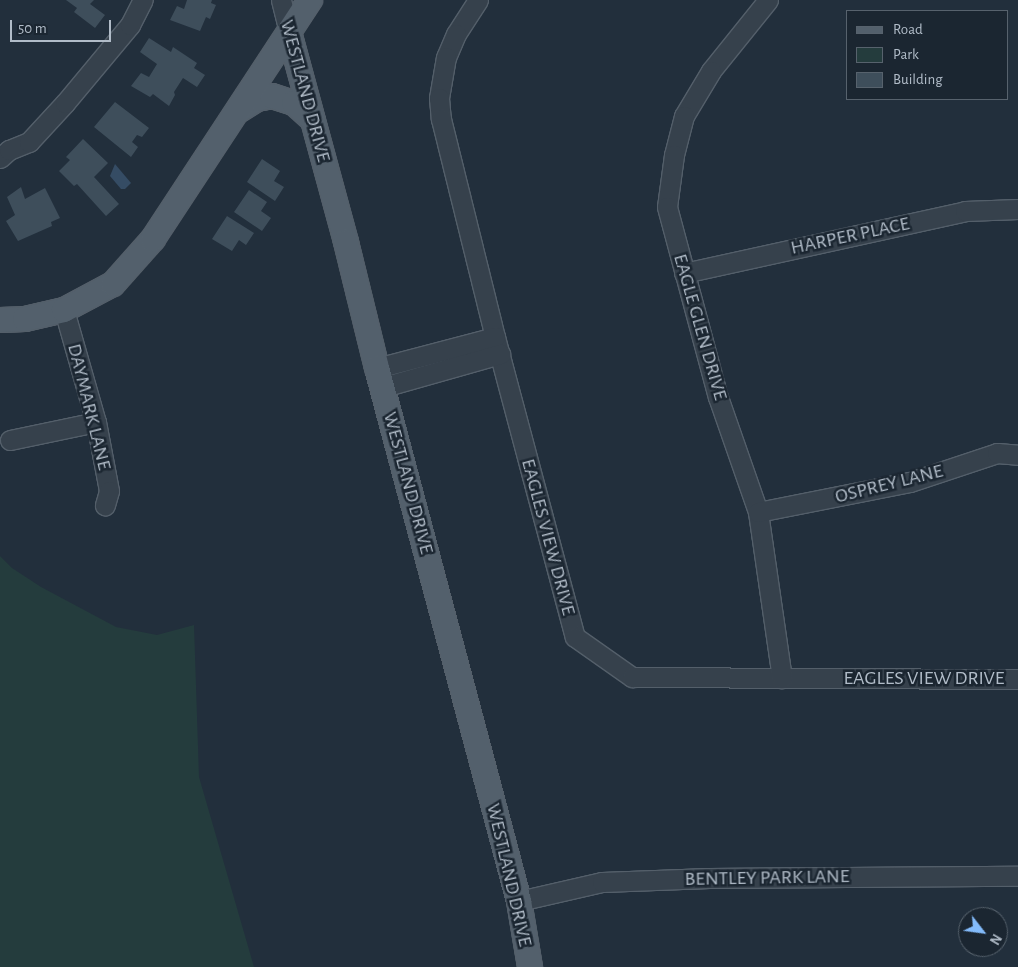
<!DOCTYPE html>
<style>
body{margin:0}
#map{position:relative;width:1018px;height:967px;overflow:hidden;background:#222f3c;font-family:"Alegreya Sans",sans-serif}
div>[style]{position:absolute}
.green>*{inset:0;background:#243c3d}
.water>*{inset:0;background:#354c64}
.building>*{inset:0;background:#3e4e5b}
.roads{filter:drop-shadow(1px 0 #545f6a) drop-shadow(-1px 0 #545f6a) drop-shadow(0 1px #545f6a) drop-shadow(0 -1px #545f6a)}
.minor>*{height:19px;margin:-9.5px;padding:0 9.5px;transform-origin:9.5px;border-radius:9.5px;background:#36414c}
.major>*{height:24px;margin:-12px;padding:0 12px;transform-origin:12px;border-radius:12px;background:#53606c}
span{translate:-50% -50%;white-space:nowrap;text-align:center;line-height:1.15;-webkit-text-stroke:5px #1b2631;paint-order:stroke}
.street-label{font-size:20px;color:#b1bcc8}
.legend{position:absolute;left:846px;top:10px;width:162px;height:90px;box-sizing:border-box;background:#1b2631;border:1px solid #57626d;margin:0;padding:6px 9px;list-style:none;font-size:15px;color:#b1bcc8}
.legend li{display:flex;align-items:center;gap:10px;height:25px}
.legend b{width:25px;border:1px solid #57626d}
.north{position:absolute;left:958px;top:907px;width:50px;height:50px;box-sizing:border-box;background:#1b2631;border:1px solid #57626d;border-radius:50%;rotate:120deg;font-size:14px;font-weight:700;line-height:20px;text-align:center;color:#b1bcc8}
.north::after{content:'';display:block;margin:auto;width:18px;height:22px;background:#83bbfb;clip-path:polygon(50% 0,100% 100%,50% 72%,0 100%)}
.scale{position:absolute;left:10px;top:20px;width:101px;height:22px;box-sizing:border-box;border:2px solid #b1bcc8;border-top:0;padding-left:6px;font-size:15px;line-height:18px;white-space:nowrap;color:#b1bcc8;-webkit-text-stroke:4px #1b2631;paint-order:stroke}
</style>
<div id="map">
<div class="green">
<i style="clip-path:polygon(0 556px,12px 568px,41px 587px,116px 627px,157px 635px,194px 625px,199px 777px,254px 967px,0 967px)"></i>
</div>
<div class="water">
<i style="clip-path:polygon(115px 164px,131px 183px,125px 189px,121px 189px,110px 176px)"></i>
</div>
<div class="building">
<i style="clip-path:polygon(66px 0,94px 0,90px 4px,105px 15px,95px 28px,74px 12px,77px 8px)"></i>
<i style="clip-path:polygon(187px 0,212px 0,211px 3px,216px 5px,210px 19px,206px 17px,200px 31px,170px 20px,177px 6px,184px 9px)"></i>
<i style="clip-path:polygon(149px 38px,171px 52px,173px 47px,197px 63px,194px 68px,205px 75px,197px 87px,183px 78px,174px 92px,175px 95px,169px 106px,153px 94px,150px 97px,131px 86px,141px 73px,149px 77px,157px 64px,140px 52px)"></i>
<i style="clip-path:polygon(115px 102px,149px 128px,142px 137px,137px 135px,132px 142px,138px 147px,131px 157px,94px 127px)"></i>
<i style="clip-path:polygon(83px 139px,108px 163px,94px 177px,119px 204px,106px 216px,77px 184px,74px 186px,59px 171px,70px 160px,66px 157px)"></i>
<i style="clip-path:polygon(262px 159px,280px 171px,274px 181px,284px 187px,275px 201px,247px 182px)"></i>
<i style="clip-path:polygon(21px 187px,25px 199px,45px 188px,60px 218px,51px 222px,52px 226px,18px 241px,6px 221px,15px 215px,7px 197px)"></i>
<i style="clip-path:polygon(249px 190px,267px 202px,261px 211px,271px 218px,262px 231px,234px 212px)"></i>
<i style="clip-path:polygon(227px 216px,254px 233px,246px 245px,239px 240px,232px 251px,212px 239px)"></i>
</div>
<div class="roads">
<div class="minor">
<i style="left:281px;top:0;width:33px;rotate:76deg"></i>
<i style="left:478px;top:0;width:40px;rotate:122.9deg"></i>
<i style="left:456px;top:34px;width:25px;rotate:113deg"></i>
<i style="left:446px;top:57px;width:42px;rotate:99.7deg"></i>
<i style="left:439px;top:98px;width:21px;rotate:85deg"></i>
<i style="left:441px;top:119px;width:225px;rotate:76.1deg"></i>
<i style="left:495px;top:337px;width:310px;rotate:75.1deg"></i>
<i style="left:575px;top:637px;width:70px;rotate:35.1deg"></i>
<i style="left:632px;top:677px;width:386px;rotate:0.3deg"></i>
<i style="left:768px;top:0;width:91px;rotate:128.8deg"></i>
<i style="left:711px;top:71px;width:52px;rotate:121deg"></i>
<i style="left:684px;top:116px;width:40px;rotate:104.4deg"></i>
<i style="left:674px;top:155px;width:52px;rotate:97.7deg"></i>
<i style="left:667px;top:207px;width:197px;rotate:75deg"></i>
<i style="left:718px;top:397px;width:122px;rotate:70.8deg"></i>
<i style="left:758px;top:512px;width:168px;rotate:81.8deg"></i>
<i style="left:0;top:158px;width:12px;rotate:-42deg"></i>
<i style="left:9px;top:150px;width:22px;rotate:-22deg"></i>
<i style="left:29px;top:142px;width:53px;rotate:-47.3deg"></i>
<i style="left:65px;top:103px;width:102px;rotate:-50.2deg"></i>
<i style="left:130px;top:25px;width:28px;rotate:-63deg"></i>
<i style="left:684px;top:273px;width:288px;rotate:-12.4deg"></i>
<i style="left:965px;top:211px;width:53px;rotate:-2.2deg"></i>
<i style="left:64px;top:310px;width:116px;rotate:74.1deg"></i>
<i style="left:96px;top:422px;width:70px;rotate:79.3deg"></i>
<i style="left:109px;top:491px;width:15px;rotate:106deg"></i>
<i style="left:377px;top:368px;width:122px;rotate:-14.7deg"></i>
<i style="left:383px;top:387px;width:122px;rotate:-15.8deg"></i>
<i style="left:10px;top:440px;width:88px;rotate:-11.8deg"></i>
<i style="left:758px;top:512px;width:155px;rotate:-11.2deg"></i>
<i style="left:910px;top:482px;width:92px;rotate:-18.4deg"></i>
<i style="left:997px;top:453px;width:21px;rotate:5deg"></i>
<i style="left:519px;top:901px;width:85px;rotate:-12.9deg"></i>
<i style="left:602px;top:882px;width:107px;rotate:-2.1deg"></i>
<i style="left:709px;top:878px;width:309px;rotate:-0.4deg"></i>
</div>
<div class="major">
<i style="left:289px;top:32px;width:218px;rotate:74.8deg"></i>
<i style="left:346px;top:242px;width:130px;rotate:76.2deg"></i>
<i style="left:377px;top:368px;width:552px;rotate:75.08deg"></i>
<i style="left:519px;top:901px;width:67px;rotate:80.5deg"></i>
<i style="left:238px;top:111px;width:22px;rotate:-32deg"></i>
<i style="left:257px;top:99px;width:15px;rotate:-11deg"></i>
<i style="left:272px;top:96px;width:23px;rotate:18deg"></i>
<i style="left:294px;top:103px;width:25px;rotate:42deg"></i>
<i style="left:0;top:320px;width:25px;rotate:-2deg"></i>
<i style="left:25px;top:319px;width:40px;rotate:-13deg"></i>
<i style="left:64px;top:310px;width:55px;rotate:-28deg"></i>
<i style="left:113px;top:284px;width:60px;rotate:-48.4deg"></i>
<i style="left:153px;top:239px;width:286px;rotate:-56.7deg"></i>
</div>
</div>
<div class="street-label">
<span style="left:305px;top:91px;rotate:75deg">WESTLAND DRIVE</span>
<span style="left:850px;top:236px;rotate:-12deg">HARPER PLACE</span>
<span style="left:700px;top:327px;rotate:74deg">EAGLE GLEN DRIVE</span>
<span style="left:89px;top:407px;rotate:76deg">DAYMARK LANE</span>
<span style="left:408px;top:483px;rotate:75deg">WESTLAND DRIVE</span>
<span style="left:889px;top:484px;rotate:-14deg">OSPREY LANE</span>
<span style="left:548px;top:537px;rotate:75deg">EAGLES VIEW DRIVE</span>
<span style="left:924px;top:678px">EAGLES VIEW DRIVE</span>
<span style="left:509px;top:875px;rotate:77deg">WESTLAND DRIVE</span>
<span style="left:767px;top:878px;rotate:-1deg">BENTLEY PARK LANE</span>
</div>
<ul class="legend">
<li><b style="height:6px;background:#53606c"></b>Road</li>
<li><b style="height:14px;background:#243c3d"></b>Park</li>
<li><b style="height:14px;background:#3e4e5b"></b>Building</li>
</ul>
<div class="north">N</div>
<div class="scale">50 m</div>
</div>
